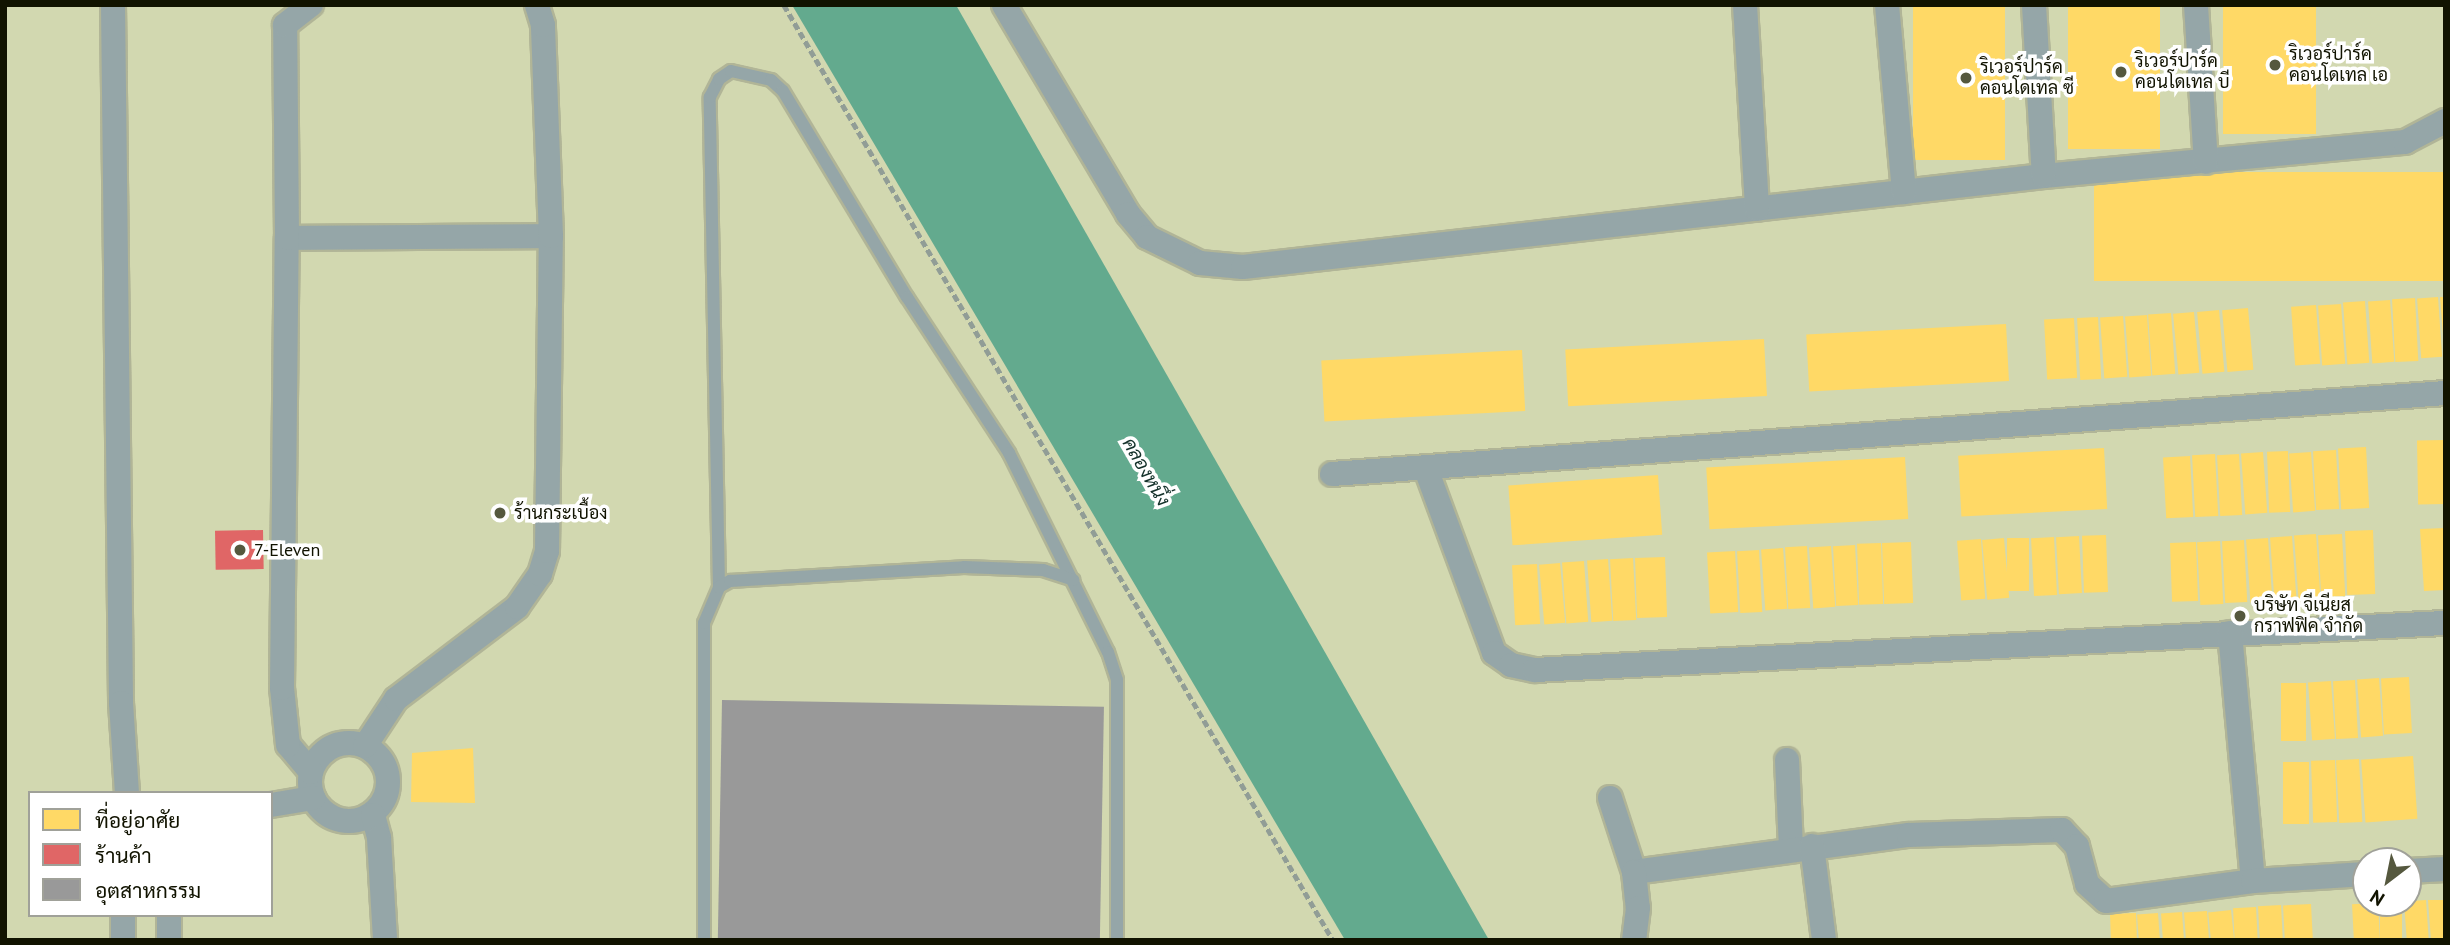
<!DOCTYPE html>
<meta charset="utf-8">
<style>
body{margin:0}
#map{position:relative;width:2450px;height:945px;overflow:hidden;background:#d2d8b0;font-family:"PT Sans",Sarabun,sans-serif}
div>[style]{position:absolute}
.water>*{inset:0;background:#63aa8e}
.homes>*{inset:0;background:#ffd966;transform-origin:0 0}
.shops>*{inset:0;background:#e06666;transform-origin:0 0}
.industry>*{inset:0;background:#999;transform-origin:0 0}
.path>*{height:4.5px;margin-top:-2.25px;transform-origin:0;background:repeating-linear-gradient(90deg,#919d96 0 7px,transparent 0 10.5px)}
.roads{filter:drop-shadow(2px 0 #b1b597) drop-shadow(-2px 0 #b1b597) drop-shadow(0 2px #b1b597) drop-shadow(0 -2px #b1b597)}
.lane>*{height:12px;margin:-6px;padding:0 6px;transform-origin:6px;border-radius:6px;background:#95a6a8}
.street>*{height:24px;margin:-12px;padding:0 12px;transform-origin:12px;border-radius:12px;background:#95a6a8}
.street>.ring{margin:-12px;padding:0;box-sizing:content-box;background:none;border:24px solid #95a6a8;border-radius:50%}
.dots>*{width:19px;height:19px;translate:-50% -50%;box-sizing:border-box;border:4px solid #fff;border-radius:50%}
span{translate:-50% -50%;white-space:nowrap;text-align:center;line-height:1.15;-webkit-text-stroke:7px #fff;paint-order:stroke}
.poi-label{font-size:18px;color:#111300}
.left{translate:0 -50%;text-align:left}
.water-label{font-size:19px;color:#14312a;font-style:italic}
.frame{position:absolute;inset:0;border:7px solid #111300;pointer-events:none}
.legend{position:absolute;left:28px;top:791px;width:245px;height:126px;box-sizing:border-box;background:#fff;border:2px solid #a0a199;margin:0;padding:9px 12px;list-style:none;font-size:21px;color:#111300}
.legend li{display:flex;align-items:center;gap:14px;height:35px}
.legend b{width:35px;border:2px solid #a0a199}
.north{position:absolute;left:2352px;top:847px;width:70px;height:70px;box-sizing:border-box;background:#fff;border:2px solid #a0a199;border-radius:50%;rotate:212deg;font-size:19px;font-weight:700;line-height:28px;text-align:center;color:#111300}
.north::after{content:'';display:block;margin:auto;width:24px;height:32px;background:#55583e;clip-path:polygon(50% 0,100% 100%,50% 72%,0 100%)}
</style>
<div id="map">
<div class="water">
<i style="clip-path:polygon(792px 5px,956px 5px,1489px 940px,1345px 940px)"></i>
</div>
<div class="homes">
<i style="left:1913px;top:5px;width:92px;height:155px"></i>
<i style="left:2068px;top:5px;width:92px;height:144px"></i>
<i style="left:2223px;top:5px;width:93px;height:129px"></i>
<i style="left:2445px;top:172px;width:109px;height:351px;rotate:90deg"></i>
<i style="left:2438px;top:297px;width:60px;height:21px;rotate:86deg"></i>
<i style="clip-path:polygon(2440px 297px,2445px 297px,2445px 334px,2443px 334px)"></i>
<i style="left:2415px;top:298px;width:63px;height:23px;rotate:87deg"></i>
<i style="left:2390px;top:300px;width:62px;height:22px;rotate:86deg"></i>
<i style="left:2365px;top:301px;width:62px;height:22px;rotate:86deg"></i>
<i style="left:2341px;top:304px;width:60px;height:23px;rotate:86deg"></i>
<i style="left:2316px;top:305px;width:59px;height:25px;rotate:86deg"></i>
<i style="left:2248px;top:308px;width:62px;height:26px;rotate:85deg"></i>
<i style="left:2219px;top:310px;width:62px;height:22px;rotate:85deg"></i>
<i style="left:2194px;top:312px;width:61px;height:21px;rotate:85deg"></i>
<i style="left:2171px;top:313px;width:61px;height:23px;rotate:86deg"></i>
<i style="left:2147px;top:315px;width:61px;height:22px;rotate:86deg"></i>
<i style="left:2123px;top:316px;width:61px;height:23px;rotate:86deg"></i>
<i style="left:2098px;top:317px;width:62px;height:21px;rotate:87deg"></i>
<i style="left:2074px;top:318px;width:60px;height:30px;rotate:87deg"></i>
<i style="left:2006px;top:324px;width:57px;height:200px;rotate:87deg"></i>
<i style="left:1764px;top:339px;width:57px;height:199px;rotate:87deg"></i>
<i style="left:1522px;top:350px;width:61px;height:201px;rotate:87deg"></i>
<i style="left:2444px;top:440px;width:64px;height:27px;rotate:89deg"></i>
<i style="left:2366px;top:447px;width:61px;height:28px;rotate:87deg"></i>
<i style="left:2104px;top:448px;width:61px;height:146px;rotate:87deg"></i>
<i style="left:2336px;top:450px;width:59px;height:23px;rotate:87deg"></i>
<i style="left:2288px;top:451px;width:61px;height:21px;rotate:88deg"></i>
<i style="left:2263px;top:452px;width:61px;height:22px;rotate:86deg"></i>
<i style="left:2311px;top:452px;width:59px;height:22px;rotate:86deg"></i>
<i style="left:2215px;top:454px;width:62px;height:23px;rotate:87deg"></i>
<i style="left:2239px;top:454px;width:61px;height:22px;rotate:87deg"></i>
<i style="left:2190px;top:456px;width:61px;height:27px;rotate:87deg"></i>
<i style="left:1905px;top:457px;width:62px;height:199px;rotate:87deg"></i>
<i style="left:1658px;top:475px;width:60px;height:150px;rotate:86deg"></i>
<i style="clip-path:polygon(2445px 528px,2445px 590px,2424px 591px,2420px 529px)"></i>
<i style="left:2373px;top:530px;width:64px;height:28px;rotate:88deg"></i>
<i style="left:2316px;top:534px;width:64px;height:22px;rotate:86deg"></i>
<i style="left:2342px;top:534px;width:62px;height:24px;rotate:87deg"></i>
<i style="left:2106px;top:535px;width:57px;height:24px;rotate:88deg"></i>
<i style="left:2079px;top:536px;width:57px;height:23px;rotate:87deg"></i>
<i style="left:2292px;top:536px;width:63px;height:22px;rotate:86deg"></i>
<i style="left:2054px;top:537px;width:58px;height:23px;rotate:87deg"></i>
<i style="left:2004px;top:538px;width:60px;height:22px;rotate:85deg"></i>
<i style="left:2007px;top:538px;width:22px;height:53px"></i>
<i style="left:2268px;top:538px;width:63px;height:22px;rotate:86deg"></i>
<i style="left:1981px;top:539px;width:60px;height:24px;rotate:86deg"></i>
<i style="left:2244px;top:540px;width:62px;height:22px;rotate:87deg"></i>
<i style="left:2220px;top:541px;width:63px;height:23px;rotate:87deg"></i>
<i style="left:1911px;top:542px;width:61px;height:29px;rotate:88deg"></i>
<i style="left:2196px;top:542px;width:59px;height:26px;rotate:88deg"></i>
<i style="left:1881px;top:543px;width:61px;height:24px;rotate:88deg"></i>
<i style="left:1855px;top:545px;width:60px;height:22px;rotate:87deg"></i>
<i style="left:1807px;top:546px;width:62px;height:22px;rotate:87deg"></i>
<i style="left:1831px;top:546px;width:61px;height:22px;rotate:86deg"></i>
<i style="left:1783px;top:548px;width:61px;height:22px;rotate:86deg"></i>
<i style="left:1759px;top:550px;width:62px;height:22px;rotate:87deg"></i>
<i style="left:1735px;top:551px;width:61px;height:28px;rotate:87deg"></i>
<i style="left:1665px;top:557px;width:60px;height:30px;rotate:88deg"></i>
<i style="left:1633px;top:558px;width:62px;height:23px;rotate:87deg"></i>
<i style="left:1608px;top:559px;width:62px;height:21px;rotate:86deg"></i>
<i style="left:1584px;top:561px;width:61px;height:22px;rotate:86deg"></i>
<i style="left:1560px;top:563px;width:60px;height:21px;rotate:85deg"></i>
<i style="left:1537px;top:564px;width:60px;height:25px;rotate:87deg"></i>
<i style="left:2409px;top:677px;width:56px;height:28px;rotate:87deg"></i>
<i style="left:2379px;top:678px;width:58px;height:22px;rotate:86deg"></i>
<i style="left:2355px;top:680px;width:58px;height:22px;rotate:87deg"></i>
<i style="left:2331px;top:681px;width:58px;height:23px;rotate:86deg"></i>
<i style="left:2281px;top:683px;width:25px;height:58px"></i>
<i style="clip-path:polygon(473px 748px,475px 803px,411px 802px,412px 753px)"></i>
<i style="left:2413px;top:756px;width:63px;height:52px;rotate:86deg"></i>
<i style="left:2359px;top:759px;width:63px;height:23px;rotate:87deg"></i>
<i style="left:2335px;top:760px;width:62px;height:24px;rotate:88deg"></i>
<i style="left:2283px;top:762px;width:26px;height:62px"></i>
<i style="left:2426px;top:900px;width:40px;height:22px;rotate:86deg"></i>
<i style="clip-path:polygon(2428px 900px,2445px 900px,2445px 940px,2431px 940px)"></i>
<i style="left:2378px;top:903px;width:37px;height:26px;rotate:87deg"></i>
<i style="left:2380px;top:903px;width:22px;height:37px"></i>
<i style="left:2311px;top:904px;width:36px;height:28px;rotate:87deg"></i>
<i style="left:2281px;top:905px;width:35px;height:23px;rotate:87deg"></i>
<i style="left:2256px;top:907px;width:33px;height:23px;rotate:87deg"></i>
<i style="left:2231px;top:910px;width:30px;height:23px;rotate:84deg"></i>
<i style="left:2207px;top:911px;width:29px;height:23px;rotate:86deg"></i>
<i style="left:2182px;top:912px;width:28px;height:21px;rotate:86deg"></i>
<i style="left:2136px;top:913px;width:27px;height:26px;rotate:88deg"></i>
<i style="left:2158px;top:913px;width:27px;height:21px;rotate:86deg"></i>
</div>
<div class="shops">
<i style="left:263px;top:530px;width:39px;height:48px;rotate:89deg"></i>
</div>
<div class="industry">
<i style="left:722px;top:700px;width:382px;height:240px;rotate:1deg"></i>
</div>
<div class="path">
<i style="left:784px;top:5px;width:1084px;rotate:59.58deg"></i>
</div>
<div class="roads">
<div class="lane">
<i style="left:719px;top:587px;width:490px;rotate:-91.1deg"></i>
<i style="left:710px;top:97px;width:20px;rotate:-63deg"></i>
<i style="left:719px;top:79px;width:14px;rotate:-34deg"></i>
<i style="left:731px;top:71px;width:41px;rotate:12.7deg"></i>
<i style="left:771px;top:80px;width:16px;rotate:43deg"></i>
<i style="left:783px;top:91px;width:240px;rotate:59deg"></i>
<i style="left:907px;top:297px;width:186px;rotate:56.8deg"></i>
<i style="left:1009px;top:453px;width:222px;rotate:63.6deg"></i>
<i style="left:1108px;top:652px;width:29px;rotate:72deg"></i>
<i style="left:1117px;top:680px;width:260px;rotate:90deg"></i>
<i style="left:704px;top:940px;width:317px;rotate:-90deg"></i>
<i style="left:704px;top:623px;width:39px;rotate:-67deg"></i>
<i style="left:719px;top:587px;width:13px;rotate:-29deg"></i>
<i style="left:730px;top:581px;width:234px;rotate:-3.4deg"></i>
<i style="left:964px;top:567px;width:79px;rotate:2.2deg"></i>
<i style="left:1043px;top:570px;width:32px;rotate:18deg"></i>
</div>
<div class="street">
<i style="left:113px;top:5px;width:698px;rotate:89.34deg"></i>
<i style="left:121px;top:703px;width:90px;rotate:86.2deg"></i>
<i style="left:1004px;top:5px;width:243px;rotate:59.3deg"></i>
<i style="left:1128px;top:214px;width:30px;rotate:50deg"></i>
<i style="left:1147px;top:237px;width:59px;rotate:26.1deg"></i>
<i style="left:1200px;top:263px;width:43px;rotate:5.3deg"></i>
<i style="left:1243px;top:267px;width:806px;rotate:-6.48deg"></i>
<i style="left:2044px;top:176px;width:363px;rotate:-5.4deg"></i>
<i style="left:2405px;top:142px;width:45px;rotate:-27.7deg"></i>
<i style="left:1745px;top:5px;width:204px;rotate:86.6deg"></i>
<i style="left:1887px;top:5px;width:188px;rotate:84.8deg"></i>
<i style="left:2034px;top:5px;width:171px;rotate:86.7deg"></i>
<i style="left:2196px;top:5px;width:157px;rotate:86.4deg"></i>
<i style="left:287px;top:238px;width:264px;rotate:-0.4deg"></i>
<i style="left:1426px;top:469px;width:196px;rotate:69.7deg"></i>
<i style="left:1494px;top:653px;width:21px;rotate:35deg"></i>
<i style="left:1511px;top:665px;width:25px;rotate:12deg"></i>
<i style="left:1535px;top:670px;width:911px;rotate:-2.96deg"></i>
<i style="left:1332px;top:474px;width:1116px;rotate:-4.16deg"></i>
<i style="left:2230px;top:633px;width:249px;rotate:84.7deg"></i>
<i class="ring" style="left:310px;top:743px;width:54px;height:54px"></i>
<i style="left:365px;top:746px;width:56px;rotate:-56.6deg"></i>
<i style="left:396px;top:699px;width:152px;rotate:-37.2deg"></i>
<i style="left:517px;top:607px;width:40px;rotate:-55.1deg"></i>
<i style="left:540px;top:574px;width:24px;rotate:-73deg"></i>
<i style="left:547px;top:551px;width:315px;rotate:-89.3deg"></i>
<i style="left:551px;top:236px;width:211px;rotate:-92.2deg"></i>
<i style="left:543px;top:25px;width:21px;rotate:-107deg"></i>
<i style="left:1787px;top:760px;width:89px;rotate:87.4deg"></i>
<i style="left:311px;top:772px;width:35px;rotate:-130deg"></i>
<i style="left:288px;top:745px;width:57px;rotate:-96deg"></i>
<i style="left:282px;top:688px;width:450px;rotate:-89.4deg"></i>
<i style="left:287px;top:238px;width:213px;rotate:-90.5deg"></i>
<i style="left:285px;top:25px;width:33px;rotate:-38deg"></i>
<i style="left:1610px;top:798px;width:78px;rotate:72deg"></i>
<i style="left:1634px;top:872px;width:277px;rotate:-7.7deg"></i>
<i style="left:1909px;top:835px;width:153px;rotate:-1.9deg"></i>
<i style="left:2062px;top:830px;width:22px;rotate:47deg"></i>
<i style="left:2077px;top:846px;width:39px;rotate:75deg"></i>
<i style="left:2087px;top:884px;width:25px;rotate:42deg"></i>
<i style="left:2106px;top:901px;width:148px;rotate:-7.7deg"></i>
<i style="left:2253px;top:881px;width:113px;rotate:-3.5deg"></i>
<i style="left:271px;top:805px;width:43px;rotate:-9.5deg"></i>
<i style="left:373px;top:815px;width:24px;rotate:75deg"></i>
<i style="left:379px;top:838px;width:102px;rotate:86.6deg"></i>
<i style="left:1812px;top:846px;width:95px;rotate:82.7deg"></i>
<i style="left:2408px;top:871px;width:37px;rotate:-3deg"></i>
<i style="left:1634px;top:872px;width:36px;rotate:84deg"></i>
<i style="left:1638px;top:908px;width:32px;rotate:97deg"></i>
<i style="left:123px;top:915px;width:25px;rotate:90deg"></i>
<i style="left:169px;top:915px;width:25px;rotate:90deg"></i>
</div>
</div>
<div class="dots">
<i style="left:2275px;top:65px;background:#55583e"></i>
<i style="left:2121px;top:72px;background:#55583e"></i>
<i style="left:1966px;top:78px;background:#55583e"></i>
<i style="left:500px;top:513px;background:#55583e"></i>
<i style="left:240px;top:550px;background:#55583e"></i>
<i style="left:2240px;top:616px;background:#55583e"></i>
</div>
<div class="poi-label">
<span class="left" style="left:2289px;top:65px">ริเวอร์ปาร์ค<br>คอนโดเทล เอ</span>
<span class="left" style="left:2135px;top:72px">ริเวอร์ปาร์ค<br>คอนโดเทล บี</span>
<span class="left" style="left:1980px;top:78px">ริเวอร์ปาร์ค<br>คอนโดเทล ซี</span>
<span class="left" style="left:514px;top:513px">ร้านกระเบื้อง</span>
<span class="left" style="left:254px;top:550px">7-Eleven</span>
<span class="left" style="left:2254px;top:616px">บริษัท จีเนียส<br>กราฟฟิค จำกัด</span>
</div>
<div class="water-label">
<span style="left:1146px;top:472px;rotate:60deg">คลองหนึ่ง</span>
</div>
<div class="frame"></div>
<ul class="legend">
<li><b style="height:19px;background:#ffd966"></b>ที่อยู่อาศัย</li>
<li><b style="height:19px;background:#e06666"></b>ร้านค้า</li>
<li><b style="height:19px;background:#999"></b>อุตสาหกรรม</li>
</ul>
<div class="north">N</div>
</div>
